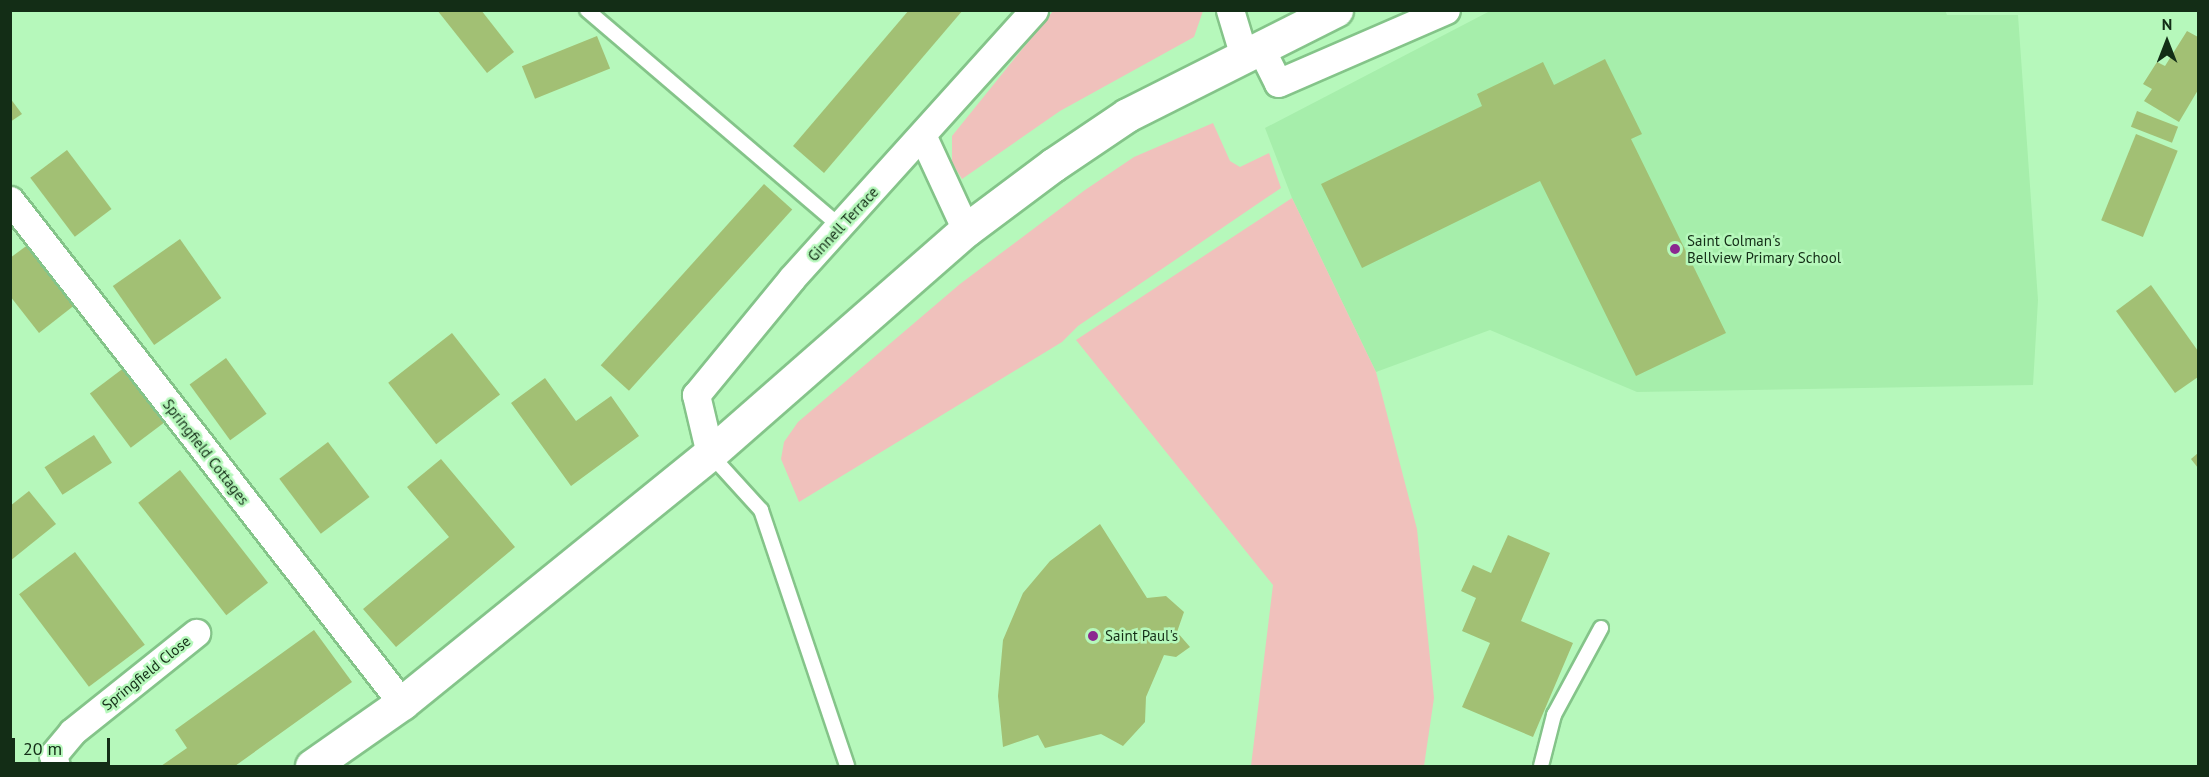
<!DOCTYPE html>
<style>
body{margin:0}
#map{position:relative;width:2209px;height:777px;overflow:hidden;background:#b6f8bb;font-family:"PT Sans",sans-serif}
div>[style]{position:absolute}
.built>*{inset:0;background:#a6eeab}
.green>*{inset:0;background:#f0c1bc}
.building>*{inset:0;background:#a2c074;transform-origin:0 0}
.roads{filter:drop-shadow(2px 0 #84c489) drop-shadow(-2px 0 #84c489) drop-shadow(0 2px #84c489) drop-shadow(0 -2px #84c489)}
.service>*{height:14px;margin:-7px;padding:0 7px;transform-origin:7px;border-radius:7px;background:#fff}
.minor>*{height:27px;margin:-13.5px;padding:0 13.5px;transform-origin:13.5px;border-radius:13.5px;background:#fff}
.tertiary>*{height:33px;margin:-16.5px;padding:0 16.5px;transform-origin:16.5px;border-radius:16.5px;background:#fff}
.dots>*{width:16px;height:16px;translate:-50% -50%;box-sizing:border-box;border:3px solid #b6f8bb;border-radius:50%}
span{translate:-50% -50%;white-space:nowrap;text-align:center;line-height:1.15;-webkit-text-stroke:5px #b6f8bb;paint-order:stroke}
.street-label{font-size:15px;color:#132d16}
.poi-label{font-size:15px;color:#132d16}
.left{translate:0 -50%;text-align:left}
.frame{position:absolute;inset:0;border:12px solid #132d16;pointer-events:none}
.north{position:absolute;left:2137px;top:12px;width:60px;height:60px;-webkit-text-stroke:4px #b6f8bb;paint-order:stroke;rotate:0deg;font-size:16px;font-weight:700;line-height:24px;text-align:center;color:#132d16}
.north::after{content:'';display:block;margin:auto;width:21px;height:27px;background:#132d16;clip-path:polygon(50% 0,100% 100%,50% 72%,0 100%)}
.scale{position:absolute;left:12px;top:738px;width:98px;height:27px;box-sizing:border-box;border:3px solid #132d16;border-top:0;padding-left:8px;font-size:18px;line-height:21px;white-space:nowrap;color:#132d16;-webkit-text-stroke:4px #b6f8bb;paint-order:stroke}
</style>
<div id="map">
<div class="built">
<i style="clip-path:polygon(1945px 10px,1947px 15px,2018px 15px,2038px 300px,2033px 385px,1637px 392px,1490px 330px,1376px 372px,1292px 198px,1265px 128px,1490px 11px)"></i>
</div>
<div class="green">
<i style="clip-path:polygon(1053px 11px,1203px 11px,1194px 37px,1060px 111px,962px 179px,952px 163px,952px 136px)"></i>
<i style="clip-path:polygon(1213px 123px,1230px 161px,1240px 167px,1269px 153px,1281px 188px,1078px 326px,1062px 342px,799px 502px,781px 459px,784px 442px,798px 422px,960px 284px,1085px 190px,1134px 157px)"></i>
<i style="clip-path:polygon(1292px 198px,1376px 372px,1417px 529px,1434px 698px,1424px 766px,1251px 766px,1273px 585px,1076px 340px)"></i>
</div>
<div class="building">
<i style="clip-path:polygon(437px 10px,481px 10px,514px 52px,487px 73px)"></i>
<i style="clip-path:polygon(909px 10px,963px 10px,824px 173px,793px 146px)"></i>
<i style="clip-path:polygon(2187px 31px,2198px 37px,2198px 90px,2179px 122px,2144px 101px,2152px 89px,2143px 84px,2157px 62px,2165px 66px)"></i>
<i style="left:597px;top:36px;width:35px;height:81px;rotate:68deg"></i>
<i style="clip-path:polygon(1605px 59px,1642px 134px,1631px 139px,1726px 333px,1636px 376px,1540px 181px,1362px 268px,1321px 184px,1482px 106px,1477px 94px,1543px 62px,1554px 85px)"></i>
<i style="clip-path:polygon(10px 98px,22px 114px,10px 122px)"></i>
<i style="left:2137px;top:111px;width:44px;height:17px;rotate:21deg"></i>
<i style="left:2136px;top:134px;width:45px;height:93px;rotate:22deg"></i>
<i style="left:67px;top:150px;width:74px;height:46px;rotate:53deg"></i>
<i style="left:764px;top:184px;width:38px;height:244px;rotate:42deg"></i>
<i style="left:180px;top:239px;width:72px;height:82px;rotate:55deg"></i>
<i style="clip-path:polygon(29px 244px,76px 304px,39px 333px,10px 296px,10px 258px)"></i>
<i style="clip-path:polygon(2151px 285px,2198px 351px,2198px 377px,2175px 393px,2116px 311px)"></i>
<i style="left:452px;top:333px;width:78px;height:81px;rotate:52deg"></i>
<i style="left:226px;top:358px;width:69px;height:45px;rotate:54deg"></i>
<i style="left:125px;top:367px;width:68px;height:44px;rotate:53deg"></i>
<i style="clip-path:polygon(545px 378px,576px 421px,611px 396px,639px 436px,571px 486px,511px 403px)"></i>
<i style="left:94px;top:435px;width:33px;height:59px;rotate:57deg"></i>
<i style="left:328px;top:442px;width:69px;height:61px;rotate:53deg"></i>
<i style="clip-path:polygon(2198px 453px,2198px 468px,2191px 459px)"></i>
<i style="clip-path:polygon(441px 459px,515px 547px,396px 647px,363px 609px,449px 537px,407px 487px)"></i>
<i style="left:180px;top:470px;width:143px;height:53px;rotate:52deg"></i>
<i style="clip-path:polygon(29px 491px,56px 524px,10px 561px,10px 506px)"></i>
<i style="clip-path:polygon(1100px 524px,1147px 598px,1166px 596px,1184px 612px,1177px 632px,1190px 647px,1176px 657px,1164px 655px,1146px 697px,1145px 722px,1123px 746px,1101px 734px,1045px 748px,1038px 735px,1003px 747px,998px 696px,1003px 640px,1023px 593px,1050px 561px)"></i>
<i style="clip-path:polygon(1508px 535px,1550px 553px,1521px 621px,1573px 643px,1533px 737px,1462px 707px,1490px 643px,1462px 631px,1476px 598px,1461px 591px,1473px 565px,1491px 573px)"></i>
<i style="left:75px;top:552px;width:116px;height:70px;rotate:53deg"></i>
<i style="clip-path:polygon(314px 630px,352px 682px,235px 766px,161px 766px,187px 748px,175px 730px)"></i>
</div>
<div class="roads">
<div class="service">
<i style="left:587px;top:10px;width:333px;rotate:40.5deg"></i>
<i style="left:710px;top:454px;width:76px;rotate:47.7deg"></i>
<i style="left:761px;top:510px;width:270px;rotate:71.4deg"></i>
<i style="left:1541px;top:766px;width:53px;rotate:-75.7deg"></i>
<i style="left:1554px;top:715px;width:99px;rotate:-61.6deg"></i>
</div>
<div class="minor">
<i style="left:1230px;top:10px;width:45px;rotate:73.2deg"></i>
<i style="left:1260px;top:47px;width:40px;rotate:63.4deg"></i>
<i style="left:1278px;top:83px;width:183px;rotate:-23.5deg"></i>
<i style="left:923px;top:137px;width:102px;rotate:65.2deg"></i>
<i style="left:10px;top:200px;width:638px;rotate:52.07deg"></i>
<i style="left:710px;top:454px;width:61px;rotate:-103.3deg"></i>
<i style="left:696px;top:395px;width:151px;rotate:-50.6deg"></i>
<i style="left:792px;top:278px;width:361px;rotate:-47.9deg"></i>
<i style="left:56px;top:766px;width:11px;rotate:-105deg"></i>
<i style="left:53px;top:755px;width:30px;rotate:-50deg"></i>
<i style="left:72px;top:732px;width:159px;rotate:-38.6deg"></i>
</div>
<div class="tertiary">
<i style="left:312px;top:766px;width:110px;rotate:-35deg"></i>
<i style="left:402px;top:703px;width:396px;rotate:-39deg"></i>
<i style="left:710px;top:454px;width:340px;rotate:-41.2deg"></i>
<i style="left:966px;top:230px;width:109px;rotate:-36.8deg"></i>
<i style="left:1053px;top:165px;width:89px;rotate:-34deg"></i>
<i style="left:1127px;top:115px;width:234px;rotate:-26.7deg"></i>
</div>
</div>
<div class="dots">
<i style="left:1675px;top:249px;background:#8b2890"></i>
<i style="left:1093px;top:636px;background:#8b2890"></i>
</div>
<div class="street-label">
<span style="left:843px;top:224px;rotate:-47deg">Ginnell Terrace</span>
<span style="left:206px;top:452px;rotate:52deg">Springfield Cottages</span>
<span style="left:146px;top:673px;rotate:-39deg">Springfield Close</span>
</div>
<div class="poi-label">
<span class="left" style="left:1687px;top:249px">Saint Colman's<br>Bellview Primary School</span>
<span class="left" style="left:1105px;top:636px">Saint Paul's</span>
</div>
<div class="frame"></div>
<div class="north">N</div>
<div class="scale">20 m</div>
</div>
